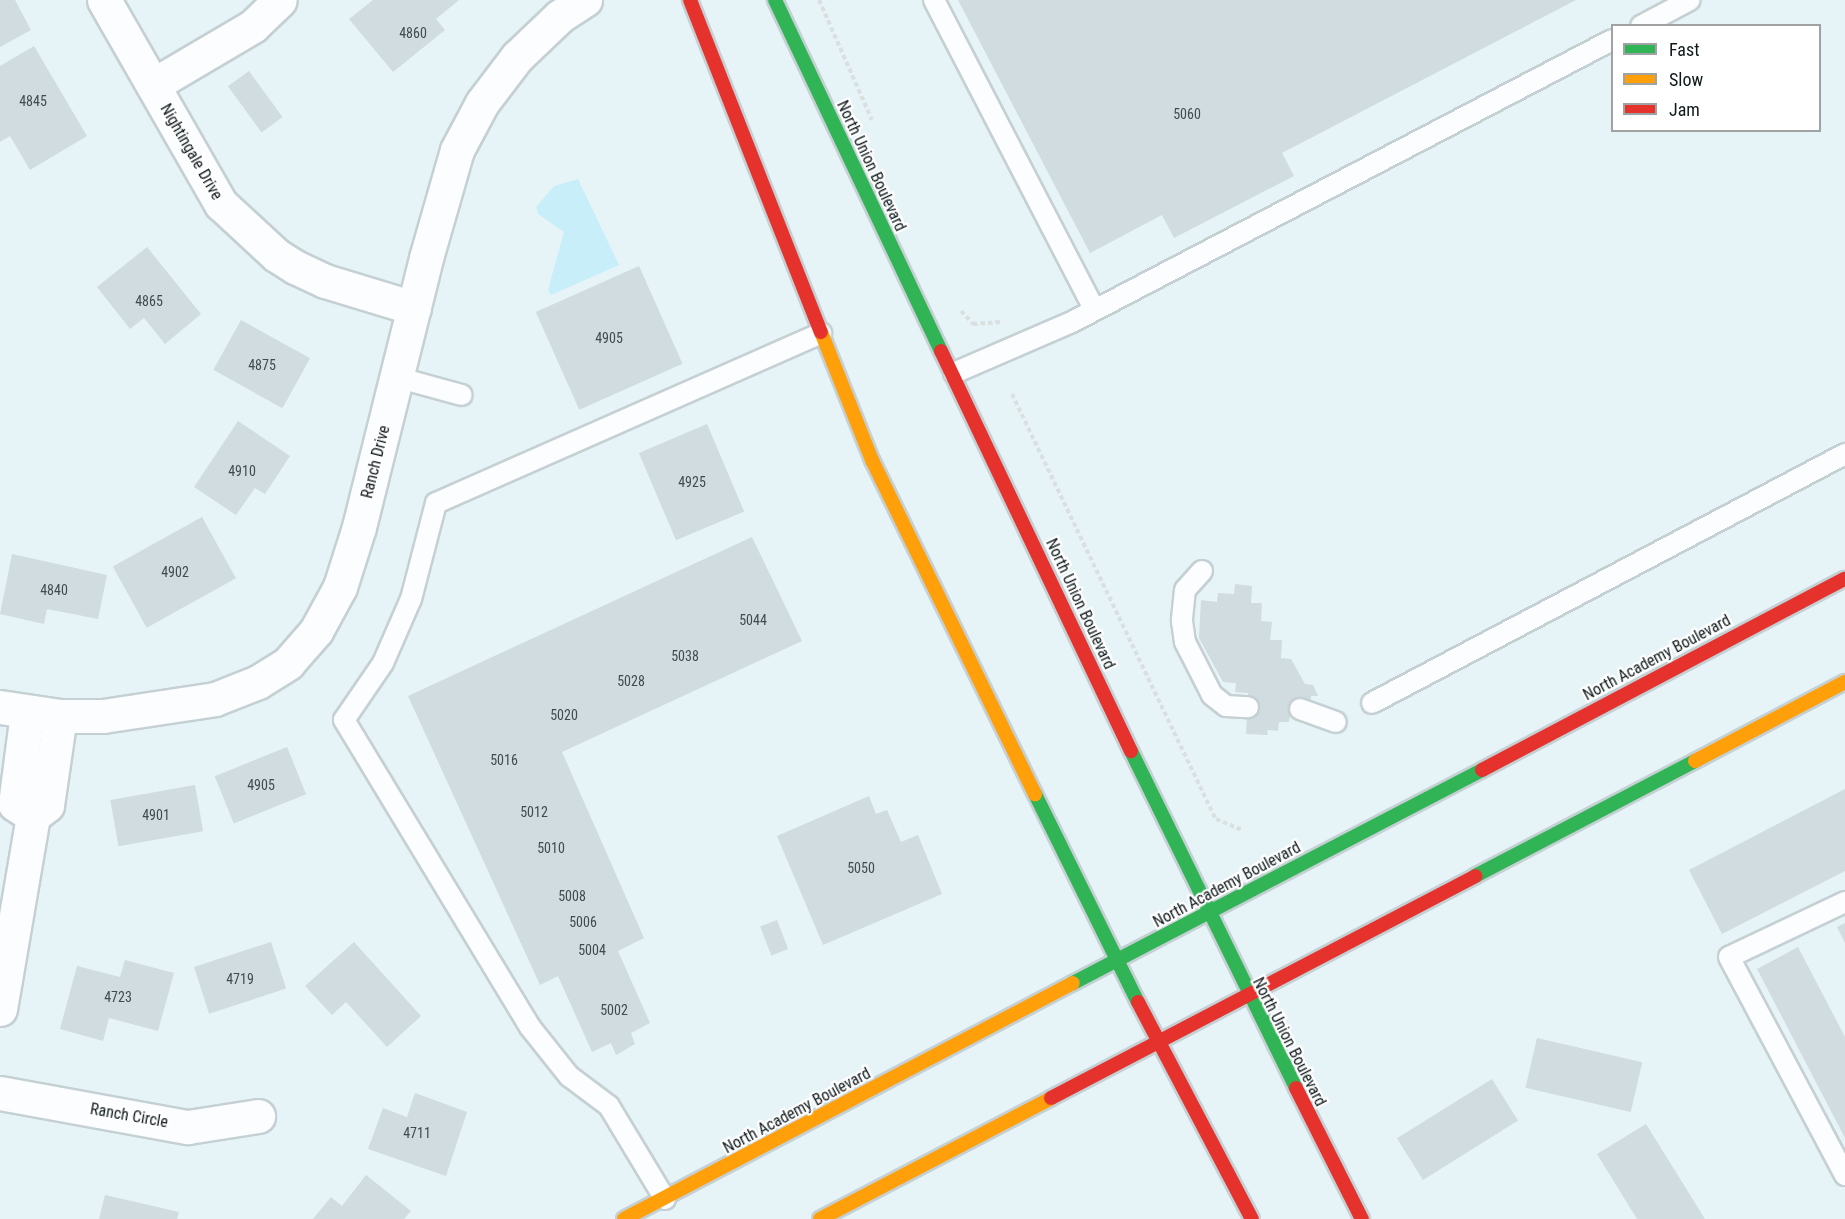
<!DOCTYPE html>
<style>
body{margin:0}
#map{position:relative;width:1845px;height:1219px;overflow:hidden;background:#e6f3f7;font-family:"Roboto Condensed",sans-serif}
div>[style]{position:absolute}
.green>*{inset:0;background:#c8eff9}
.building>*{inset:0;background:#d0dcdf;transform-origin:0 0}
.path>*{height:4px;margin-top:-2px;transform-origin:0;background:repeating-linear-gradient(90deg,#dadfe0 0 4.5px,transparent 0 7.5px)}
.roads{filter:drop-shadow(2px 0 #c5d0d4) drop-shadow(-2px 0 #c5d0d4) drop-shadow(0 2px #c5d0d4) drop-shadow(0 -2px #c5d0d4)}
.lane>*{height:20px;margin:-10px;padding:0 10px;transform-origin:10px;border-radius:10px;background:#fbfdfe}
.street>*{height:33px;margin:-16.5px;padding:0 16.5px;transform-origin:16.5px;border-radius:16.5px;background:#fbfdfe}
.fast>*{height:14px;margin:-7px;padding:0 7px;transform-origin:7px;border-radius:7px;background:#30b455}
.slow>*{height:14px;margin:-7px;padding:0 7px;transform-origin:7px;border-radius:7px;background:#ff9f0a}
.jam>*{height:14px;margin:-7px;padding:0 7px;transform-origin:7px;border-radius:7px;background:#e5322d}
span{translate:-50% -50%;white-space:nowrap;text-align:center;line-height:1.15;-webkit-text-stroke:4.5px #fff;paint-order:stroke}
.number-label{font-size:14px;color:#404b4e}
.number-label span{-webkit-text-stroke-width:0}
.street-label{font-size:16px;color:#0f191c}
.legend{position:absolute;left:1611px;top:24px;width:210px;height:108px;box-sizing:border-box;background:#fff;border:2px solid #9fa3a4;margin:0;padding:8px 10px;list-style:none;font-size:18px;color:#0f191c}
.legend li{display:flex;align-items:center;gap:12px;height:30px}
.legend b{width:30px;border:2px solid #9fa3a4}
</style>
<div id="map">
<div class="green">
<i style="clip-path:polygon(578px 179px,619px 265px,551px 295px,548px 290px,564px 232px,538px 214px,536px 207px,554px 186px)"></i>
</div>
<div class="building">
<i style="clip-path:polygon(0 0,15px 0,31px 30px,0 47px)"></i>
<i style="clip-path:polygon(373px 0,459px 0,436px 19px,445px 30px,393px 72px,349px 19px)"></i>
<i style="clip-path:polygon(958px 0,1576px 0,1282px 153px,1294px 176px,1174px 238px,1162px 215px,1090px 253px)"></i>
<i style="clip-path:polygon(34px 46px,87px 136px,30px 170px,10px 136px,0 142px,0 66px)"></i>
<i style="left:249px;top:71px;width:57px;height:26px;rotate:54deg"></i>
<i style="clip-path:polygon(147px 247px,201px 314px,165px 344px,144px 318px,130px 329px,97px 287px)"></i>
<i style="left:639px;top:266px;width:107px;height:113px;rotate:66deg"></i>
<i style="left:241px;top:320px;width:79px;height:57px;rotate:29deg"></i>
<i style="clip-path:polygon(238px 421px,290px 456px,265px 494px,255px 488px,236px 515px,194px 487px)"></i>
<i style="left:707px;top:424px;width:95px;height:74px;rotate:67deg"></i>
<i style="left:202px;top:517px;width:70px;height:102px;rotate:61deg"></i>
<i style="clip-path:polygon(752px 537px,802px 641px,562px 752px,644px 938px,618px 951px,650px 1023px,631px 1033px,635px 1044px,616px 1055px,611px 1043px,592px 1052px,558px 976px,540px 985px,408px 696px)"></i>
<i style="clip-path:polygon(12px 554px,107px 575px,98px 619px,47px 609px,44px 624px,0 614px)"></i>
<i style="clip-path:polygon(1235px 584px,1252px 586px,1251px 603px,1262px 603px,1261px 621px,1272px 622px,1270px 640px,1282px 640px,1281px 658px,1291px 659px,1305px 684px,1313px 685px,1318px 696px,1311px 696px,1310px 705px,1300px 714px,1290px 714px,1289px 722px,1279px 722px,1278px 731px,1267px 730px,1268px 735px,1246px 734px,1248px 693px,1235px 692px,1236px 683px,1223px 682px,1199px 638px,1201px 600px,1217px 602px,1218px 593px,1234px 594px)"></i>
<i style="left:287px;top:747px;width:51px;height:78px;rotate:68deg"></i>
<i style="left:195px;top:785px;width:47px;height:86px;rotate:80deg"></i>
<i style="clip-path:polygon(1845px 789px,1845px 871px,1722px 934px,1689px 870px)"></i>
<i style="clip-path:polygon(869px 796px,876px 814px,887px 810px,901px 842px,918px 835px,942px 894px,823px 945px,777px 836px)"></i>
<i style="left:777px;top:920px;width:31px;height:18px;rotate:69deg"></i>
<i style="clip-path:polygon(1845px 923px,1845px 943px,1837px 927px)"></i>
<i style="left:271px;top:942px;width:49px;height:81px;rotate:72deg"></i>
<i style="clip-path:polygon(354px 942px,421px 1016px,387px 1047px,346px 1002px,332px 1015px,305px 986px)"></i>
<i style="clip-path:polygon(1798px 947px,1845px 1037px,1845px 1138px,1757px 969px)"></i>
<i style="clip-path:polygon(125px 960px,174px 973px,158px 1031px,109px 1018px,103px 1041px,60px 1029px,77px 966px,120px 977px)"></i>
<i style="left:1537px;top:1038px;width:108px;height:51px;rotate:13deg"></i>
<i style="left:1492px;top:1079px;width:49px;height:112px;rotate:58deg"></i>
<i style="clip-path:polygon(415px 1093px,467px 1112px,446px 1176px,368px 1149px,383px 1108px,407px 1117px)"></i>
<i style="clip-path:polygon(1646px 1124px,1705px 1219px,1637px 1219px,1597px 1154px)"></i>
<i style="clip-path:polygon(366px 1175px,411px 1211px,404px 1219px,313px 1219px,331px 1197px,342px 1206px)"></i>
<i style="clip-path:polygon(105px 1195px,179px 1212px,177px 1219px,99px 1219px)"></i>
</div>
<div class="path">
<i style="left:819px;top:0;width:131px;rotate:66.2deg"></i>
<i style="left:961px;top:311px;width:18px;rotate:47deg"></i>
<i style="left:973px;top:324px;width:29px;rotate:-4deg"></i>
<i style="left:1012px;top:394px;width:471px;rotate:64.4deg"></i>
<i style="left:1216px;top:819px;width:28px;rotate:23deg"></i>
</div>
<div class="roads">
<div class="lane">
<i style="left:934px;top:0;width:349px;rotate:62.6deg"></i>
<i style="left:1641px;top:26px;width:55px;rotate:-28deg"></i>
<i style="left:954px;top:373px;width:129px;rotate:-23.4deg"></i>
<i style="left:1072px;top:322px;width:609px;rotate:-27.57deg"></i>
<i style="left:396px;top:377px;width:68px;rotate:15.3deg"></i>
<i style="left:1202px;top:571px;width:25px;rotate:132deg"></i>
<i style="left:1185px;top:590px;width:31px;rotate:96deg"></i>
<i style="left:1182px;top:621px;width:21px;rotate:82deg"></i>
<i style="left:1185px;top:642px;width:59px;rotate:63deg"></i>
<i style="left:1212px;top:695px;width:18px;rotate:38deg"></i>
<i style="left:1226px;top:706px;width:22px;rotate:3deg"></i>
<i style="left:1372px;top:703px;width:535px;rotate:-27.76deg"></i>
<i style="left:1300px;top:709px;width:38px;rotate:20deg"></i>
<i style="left:1845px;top:902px;width:128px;rotate:154.6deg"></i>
<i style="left:1729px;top:957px;width:247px;rotate:62deg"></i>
<i style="left:665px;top:1199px;width:109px;rotate:-121.1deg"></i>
<i style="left:609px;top:1106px;width:50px;rotate:-143.1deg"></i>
<i style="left:569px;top:1076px;width:63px;rotate:-128.5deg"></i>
<i style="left:530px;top:1027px;width:359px;rotate:-121.2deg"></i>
<i style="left:344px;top:720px;width:69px;rotate:-55.6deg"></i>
<i style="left:383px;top:663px;width:70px;rotate:-66.4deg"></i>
<i style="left:411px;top:599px;width:99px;rotate:-75.4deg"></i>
<i style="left:436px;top:503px;width:421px;rotate:-23.8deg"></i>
</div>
<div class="street">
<i style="left:104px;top:0;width:235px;rotate:60.2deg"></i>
<i style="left:221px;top:204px;width:75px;rotate:42.8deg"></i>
<i style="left:276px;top:255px;width:22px;rotate:32deg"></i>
<i style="left:295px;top:267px;width:33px;rotate:25deg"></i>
<i style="left:325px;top:281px;width:93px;rotate:16.9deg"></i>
<i style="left:153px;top:85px;width:116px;rotate:-30.5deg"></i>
<i style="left:253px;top:26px;width:37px;rotate:-44deg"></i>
<i style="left:0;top:707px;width:61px;rotate:8.5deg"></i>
<i style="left:60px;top:716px;width:43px"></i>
<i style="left:103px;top:716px;width:113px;rotate:-8.6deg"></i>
<i style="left:215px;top:699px;width:46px;rotate:-21.6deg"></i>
<i style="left:258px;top:682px;width:36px;rotate:-32deg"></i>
<i style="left:288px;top:663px;width:43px;rotate:-48.8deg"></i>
<i style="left:316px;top:631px;width:50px;rotate:-61.4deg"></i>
<i style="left:340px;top:587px;width:63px;rotate:-72.4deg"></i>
<i style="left:359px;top:527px;width:277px;rotate:-76deg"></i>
<i style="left:426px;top:258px;width:112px;rotate:-74deg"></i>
<i style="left:457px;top:150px;width:53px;rotate:-62deg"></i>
<i style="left:482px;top:103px;width:58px;rotate:-52.7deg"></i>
<i style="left:517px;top:57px;width:59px;rotate:-43.6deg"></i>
<i style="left:560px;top:16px;width:30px;rotate:-33deg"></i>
<i style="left:27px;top:713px;width:92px;rotate:97.5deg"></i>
<i style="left:15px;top:804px;width:22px;rotate:34deg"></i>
<i style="left:0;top:1009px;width:196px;rotate:-80.3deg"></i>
<i style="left:33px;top:816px;width:18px;rotate:-38deg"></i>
<i style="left:47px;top:805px;width:90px;rotate:-81.7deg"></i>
<i style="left:0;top:1093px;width:191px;rotate:10.3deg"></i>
<i style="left:188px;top:1127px;width:71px;rotate:-8.9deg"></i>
</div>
<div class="fast">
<i style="left:775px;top:0;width:388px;rotate:64.7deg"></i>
<i style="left:1131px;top:751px;width:375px;rotate:63.9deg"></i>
<i style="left:1035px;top:794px;width:232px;rotate:63.7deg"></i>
<i style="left:1475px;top:876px;width:248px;rotate:-27.6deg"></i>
<i style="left:1073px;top:983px;width:461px;rotate:-27.5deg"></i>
</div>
<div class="slow">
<i style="left:821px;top:332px;width:138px;rotate:68.3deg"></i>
<i style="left:872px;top:460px;width:372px;rotate:64deg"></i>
<i style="left:1695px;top:761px;width:170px;rotate:-27.8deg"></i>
<i style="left:624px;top:1219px;width:507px;rotate:-27.73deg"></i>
<i style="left:820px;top:1219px;width:261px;rotate:-27.6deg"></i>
</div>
<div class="jam">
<i style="left:690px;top:0;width:357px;rotate:68.5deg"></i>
<i style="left:941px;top:351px;width:443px;rotate:64.6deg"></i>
<i style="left:1482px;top:770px;width:410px;rotate:-27.8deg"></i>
<i style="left:1138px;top:1002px;width:245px;rotate:62.3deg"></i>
<i style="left:1296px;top:1088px;width:147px;rotate:63.3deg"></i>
<i style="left:1051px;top:1098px;width:479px;rotate:-27.6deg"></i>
</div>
</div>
<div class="number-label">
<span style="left:413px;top:33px">4860</span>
<span style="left:33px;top:101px">4845</span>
<span style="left:1187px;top:114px">5060</span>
<span style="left:149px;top:301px">4865</span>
<span style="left:609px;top:338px">4905</span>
<span style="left:262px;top:365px">4875</span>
<span style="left:242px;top:471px">4910</span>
<span style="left:692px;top:482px">4925</span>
<span style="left:175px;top:572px">4902</span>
<span style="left:54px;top:590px">4840</span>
<span style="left:753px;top:620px">5044</span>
<span style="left:685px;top:656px">5038</span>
<span style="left:631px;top:681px">5028</span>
<span style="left:564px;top:715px">5020</span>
<span style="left:504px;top:760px">5016</span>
<span style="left:261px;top:785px">4905</span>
<span style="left:534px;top:812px">5012</span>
<span style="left:156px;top:815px">4901</span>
<span style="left:551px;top:848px">5010</span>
<span style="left:861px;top:868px">5050</span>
<span style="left:572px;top:896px">5008</span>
<span style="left:583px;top:922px">5006</span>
<span style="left:592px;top:950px">5004</span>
<span style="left:240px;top:979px">4719</span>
<span style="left:118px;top:997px">4723</span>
<span style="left:614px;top:1010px">5002</span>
<span style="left:417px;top:1133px">4711</span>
</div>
<div class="street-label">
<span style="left:191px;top:152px;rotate:60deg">Nightingale Drive</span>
<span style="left:871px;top:166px;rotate:65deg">North Union Boulevard</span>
<span style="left:376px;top:462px;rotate:-76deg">Ranch Drive</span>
<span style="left:1080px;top:604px;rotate:65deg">North Union Boulevard</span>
<span style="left:1657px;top:658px;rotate:-28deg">North Academy Boulevard</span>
<span style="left:1227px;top:885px;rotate:-28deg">North Academy Boulevard</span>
<span style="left:1289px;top:1042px;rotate:63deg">North Union Boulevard</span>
<span style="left:797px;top:1111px;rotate:-28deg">North Academy Boulevard</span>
<span style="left:129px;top:1116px;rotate:10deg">Ranch Circle</span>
</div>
<ul class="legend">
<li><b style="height:8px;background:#30b455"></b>Fast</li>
<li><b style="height:8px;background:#ff9f0a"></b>Slow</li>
<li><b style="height:8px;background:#e5322d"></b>Jam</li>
</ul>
</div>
